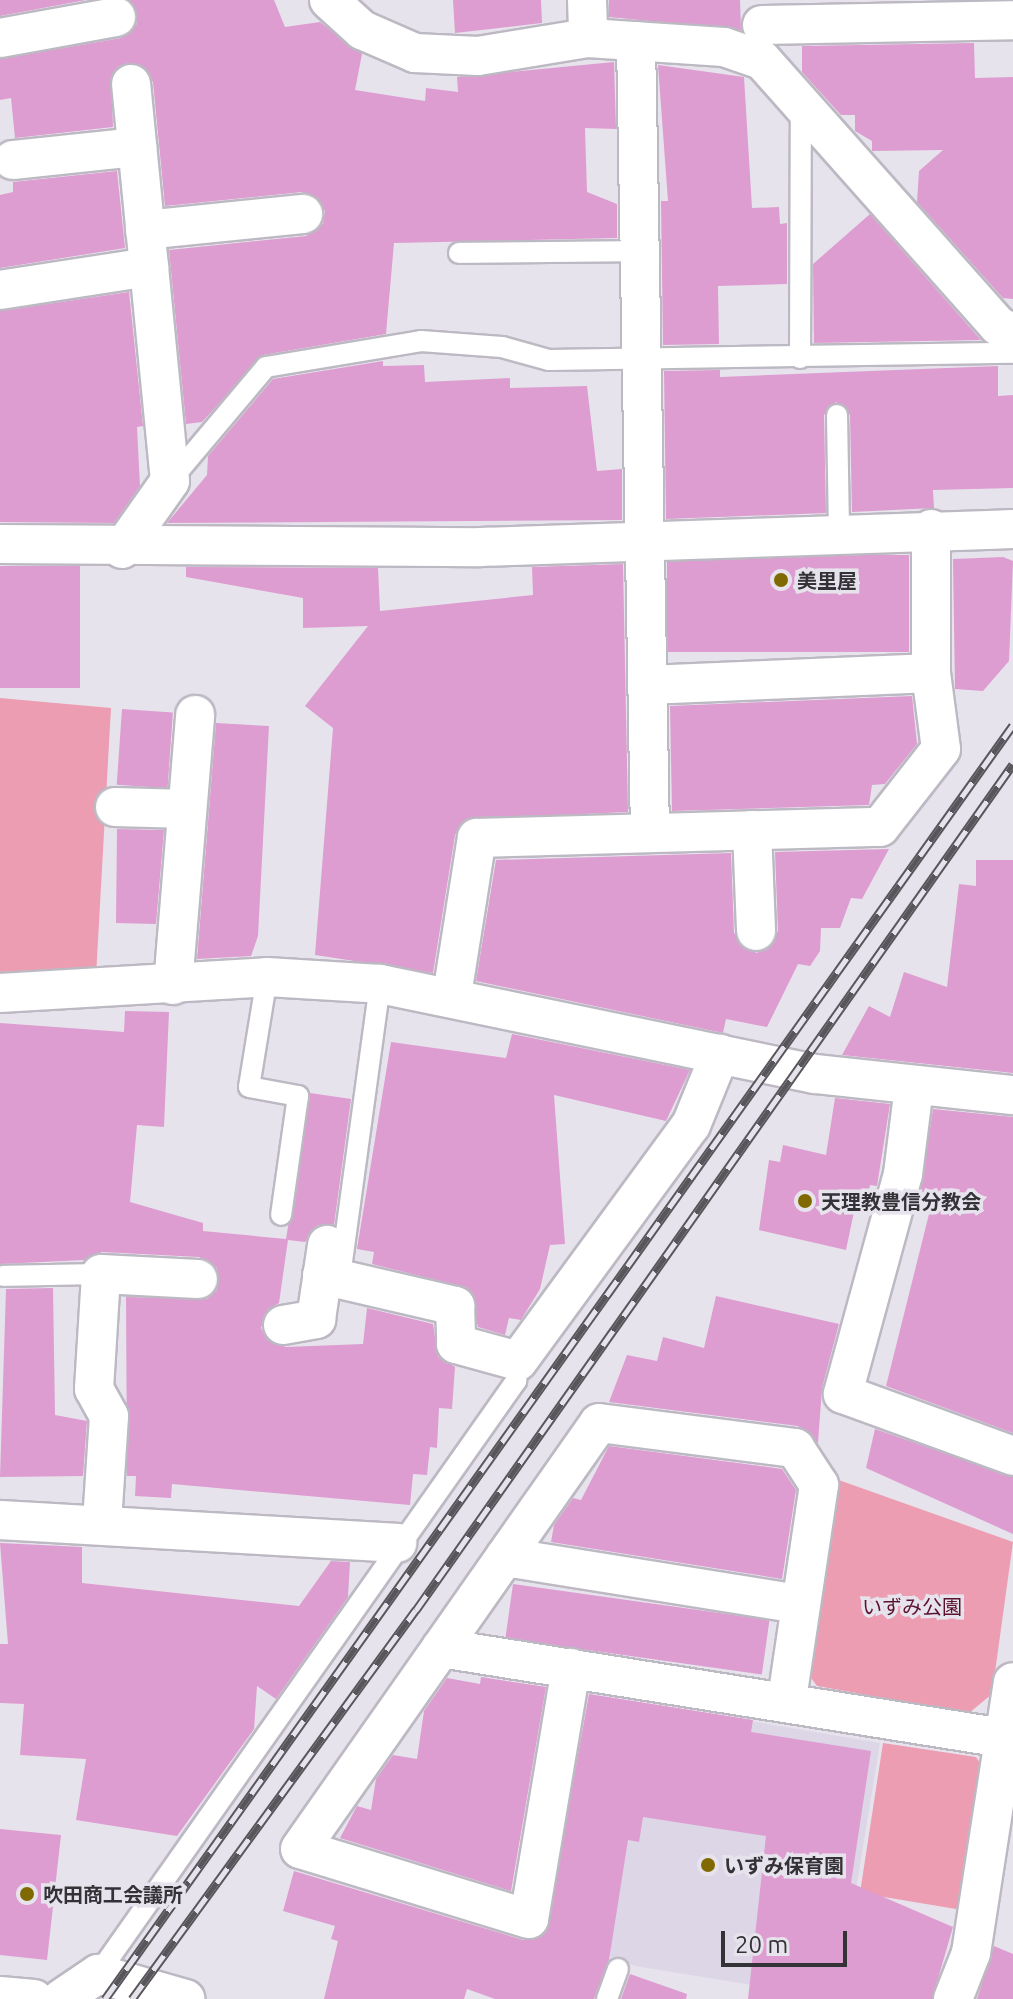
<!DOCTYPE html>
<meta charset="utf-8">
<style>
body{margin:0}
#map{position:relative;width:1013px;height:1999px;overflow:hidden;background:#e7e3ed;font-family:Ubuntu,"Noto Sans JP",sans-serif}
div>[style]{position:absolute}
.built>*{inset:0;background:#dcd6e6}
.green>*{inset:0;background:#ec9db1}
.building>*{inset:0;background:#dd9dd0;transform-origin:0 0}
.roads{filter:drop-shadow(2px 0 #bdb9c3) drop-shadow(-2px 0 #bdb9c3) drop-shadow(0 2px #bdb9c3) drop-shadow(0 -2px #bdb9c3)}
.service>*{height:20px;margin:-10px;padding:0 10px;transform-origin:10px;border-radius:10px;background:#fff}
.minor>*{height:38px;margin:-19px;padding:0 19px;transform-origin:19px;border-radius:19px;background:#fff}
.rail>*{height:9px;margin-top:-4.5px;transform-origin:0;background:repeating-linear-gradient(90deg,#e7e3ed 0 18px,#58565b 0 36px);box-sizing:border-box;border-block:2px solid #58565b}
.dots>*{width:22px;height:22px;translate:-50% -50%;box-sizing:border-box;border:4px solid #e7e3ed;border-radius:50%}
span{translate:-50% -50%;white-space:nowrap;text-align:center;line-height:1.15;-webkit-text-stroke:7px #e7e3ed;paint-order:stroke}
.poi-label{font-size:20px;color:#333236;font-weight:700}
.left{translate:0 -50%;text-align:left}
.park-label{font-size:20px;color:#5a122c}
.scale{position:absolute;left:721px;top:1931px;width:126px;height:36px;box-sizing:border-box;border:4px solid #333236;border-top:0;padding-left:10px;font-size:24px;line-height:28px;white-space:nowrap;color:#333236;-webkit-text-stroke:6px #e7e3ed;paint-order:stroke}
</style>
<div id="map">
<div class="built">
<i style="clip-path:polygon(663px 1706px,880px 1743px,838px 1999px,635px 1966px,547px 1931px,566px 1786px,649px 1798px)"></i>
</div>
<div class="green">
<i style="clip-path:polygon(0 698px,111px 708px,96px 976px,0 979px)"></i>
<i style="clip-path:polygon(836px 1479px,1013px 1542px,992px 1694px,969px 1713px,817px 1686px,806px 1671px)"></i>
<i style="clip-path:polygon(883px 1743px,976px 1757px,986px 1772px,962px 1910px,860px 1893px)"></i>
</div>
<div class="building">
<i style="clip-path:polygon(0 0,86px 0,0 16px)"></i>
<i style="clip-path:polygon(129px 0,274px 0,285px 27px,320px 22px,362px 54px,355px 90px,425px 101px,426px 88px,458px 92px,457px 77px,614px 62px,616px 129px,585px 128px,587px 192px,617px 204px,617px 238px,394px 243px,386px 334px,263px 355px,202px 422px,186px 424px,169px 250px,306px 236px,323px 224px,325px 211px,302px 192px,165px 206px,153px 82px,139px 64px,119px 66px,111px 76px,113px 127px,15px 138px,11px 98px,0 100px,0 59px,121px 38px,137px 24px)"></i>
<i style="clip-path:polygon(453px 0,541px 0,542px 23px,455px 33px)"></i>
<i style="clip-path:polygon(609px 0,740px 0,741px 30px,609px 17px)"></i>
<i style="clip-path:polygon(974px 43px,975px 78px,1013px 77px,1013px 299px,1003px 298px,917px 202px,919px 171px,943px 150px,872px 151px,872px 141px,855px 131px,855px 115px,841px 115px,802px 72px,802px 46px)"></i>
<i style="clip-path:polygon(658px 65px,744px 77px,752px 208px,779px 207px,780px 224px,787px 223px,787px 284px,718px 286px,719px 344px,663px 345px,661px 201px,668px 201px)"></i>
<i style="clip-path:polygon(117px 171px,125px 248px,0 268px,0 195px,13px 192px,13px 182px)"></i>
<i style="clip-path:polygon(870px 214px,981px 340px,814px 343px,813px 264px)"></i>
<i style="clip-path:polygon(129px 292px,143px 426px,137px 427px,140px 486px,114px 523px,0 522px,0 311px)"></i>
<i style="clip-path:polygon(383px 361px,383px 366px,424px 365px,425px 382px,510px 378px,510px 388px,587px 386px,597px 471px,622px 469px,622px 520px,167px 523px,207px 475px,208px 456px,273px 379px)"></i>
<i style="clip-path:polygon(998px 366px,998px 396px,1013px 395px,1013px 488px,933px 490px,934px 508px,852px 512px,850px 415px,836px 402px,824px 415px,826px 513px,666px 519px,664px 371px,720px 370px,720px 377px)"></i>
<i style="left:909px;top:555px;width:97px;height:242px;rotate:90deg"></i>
<i style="clip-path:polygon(1003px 557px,1013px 561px,1009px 661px,983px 691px,955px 689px,953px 559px)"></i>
<i style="clip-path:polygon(623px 564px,628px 812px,466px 819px,455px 835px,433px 973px,315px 955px,333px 728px,305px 706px,368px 626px,303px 628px,303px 598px,186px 577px,186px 567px,378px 568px,380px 611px,533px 595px,532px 567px)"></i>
<i style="left:0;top:566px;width:80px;height:122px"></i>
<i style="clip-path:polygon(912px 696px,917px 744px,885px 784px,872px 785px,869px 805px,672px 811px,670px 706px)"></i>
<i style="left:122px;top:709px;width:51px;height:76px;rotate:4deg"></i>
<i style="clip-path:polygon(216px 723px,269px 726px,258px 936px,251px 956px,197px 959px)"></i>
<i style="clip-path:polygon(117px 829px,164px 830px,156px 924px,116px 923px)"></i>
<i style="clip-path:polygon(889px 849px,862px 899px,851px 898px,840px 928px,821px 928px,820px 951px,810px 966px,798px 964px,767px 1027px,726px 1019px,723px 1033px,476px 981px,496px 860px,731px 853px,734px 933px,756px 953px,768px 949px,778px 931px,775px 852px)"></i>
<i style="clip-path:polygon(976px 860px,1013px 860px,1013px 1073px,842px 1055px,869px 1006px,890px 1017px,904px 972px,947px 987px,959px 884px,976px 886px)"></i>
<i style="clip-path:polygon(125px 1011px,169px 1012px,164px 1127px,137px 1125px,130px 1202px,203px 1223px,203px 1231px,286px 1239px,310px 1093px,351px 1099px,334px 1225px,318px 1225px,305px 1242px,288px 1240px,279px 1303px,268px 1309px,261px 1328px,267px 1340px,286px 1347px,363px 1344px,367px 1308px,433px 1324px,438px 1357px,455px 1367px,452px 1409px,439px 1408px,437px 1448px,430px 1447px,427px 1475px,413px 1474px,410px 1505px,172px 1484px,171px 1498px,135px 1496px,136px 1476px,127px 1476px,126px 1297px,207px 1299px,217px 1290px,217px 1268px,199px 1257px,102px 1252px,84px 1260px,0 1264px,0 1023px,124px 1032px)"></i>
<i style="clip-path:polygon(512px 1034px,690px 1070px,666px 1121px,554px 1095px,565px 1244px,550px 1245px,540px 1289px,521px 1320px,509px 1318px,505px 1335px,478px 1327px,468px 1288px,372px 1264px,374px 1252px,357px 1249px,391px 1042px,506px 1058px)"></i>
<i style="clip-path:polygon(835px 1098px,890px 1104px,877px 1186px,870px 1185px,866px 1209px,855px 1207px,846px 1250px,759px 1230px,769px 1160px,780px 1162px,783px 1145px,826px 1155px)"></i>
<i style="clip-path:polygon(933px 1109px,1013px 1117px,1013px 1433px,886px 1386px,933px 1198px,920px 1195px)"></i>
<i style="clip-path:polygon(53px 1288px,55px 1415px,87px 1421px,83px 1476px,0 1477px,6px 1289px)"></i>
<i style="clip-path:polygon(716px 1296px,839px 1324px,822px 1388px,818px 1443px,798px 1426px,609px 1402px,627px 1355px,657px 1361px,663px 1337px,704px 1348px)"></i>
<i style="clip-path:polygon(875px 1429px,1013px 1477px,1013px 1534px,866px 1468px)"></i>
<i style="clip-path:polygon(609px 1446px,782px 1469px,796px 1490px,782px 1579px,551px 1542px,554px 1525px,573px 1498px,581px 1500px)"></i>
<i style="clip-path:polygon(0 1543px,82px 1547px,82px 1583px,299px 1606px,331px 1561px,350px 1562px,348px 1597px,276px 1699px,257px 1686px,254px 1729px,177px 1836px,76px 1820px,86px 1759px,20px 1755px,24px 1704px,0 1703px,0 1644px,8px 1644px)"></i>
<i style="left:513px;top:1584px;width:259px;height:55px;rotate:8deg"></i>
<i style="clip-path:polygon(481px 1677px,546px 1687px,511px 1891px,340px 1838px,357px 1806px,371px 1810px,376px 1779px,393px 1755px,417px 1759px,424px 1711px,447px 1678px,480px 1684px)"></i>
<i style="clip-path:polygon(589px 1694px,753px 1720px,751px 1732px,871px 1751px,851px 1883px,953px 1927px,932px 1999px,748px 1999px,766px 1836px,643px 1817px,639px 1842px,628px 1840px,609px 1960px,594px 1999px,495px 1999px,467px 1989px,464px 1999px,324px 1999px,338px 1941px,331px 1939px,335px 1926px,283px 1911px,294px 1871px,523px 1940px,546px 1933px)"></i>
<i style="clip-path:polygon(0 1829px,61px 1835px,47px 1960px,0 1955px)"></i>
<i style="clip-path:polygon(994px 1946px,1013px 1954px,1013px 1999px,977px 1999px)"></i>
<i style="clip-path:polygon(630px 1974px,687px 1994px,686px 1999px,621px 1999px)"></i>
</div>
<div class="roads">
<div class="service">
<i style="left:459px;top:253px;width:181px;rotate:-0.6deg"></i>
<i style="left:800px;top:358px;width:249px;rotate:-89.8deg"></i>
<i style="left:837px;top:415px;width:115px;rotate:89deg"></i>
<i style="left:170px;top:481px;width:149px;rotate:-49.9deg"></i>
<i style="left:266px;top:367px;width:157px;rotate:-9.5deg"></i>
<i style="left:421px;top:341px;width:81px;rotate:4.2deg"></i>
<i style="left:502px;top:347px;width:49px;rotate:15.5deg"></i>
<i style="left:549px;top:360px;width:464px;rotate:-0.9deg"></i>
<i style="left:267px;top:977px;width:111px;rotate:99.3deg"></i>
<i style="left:249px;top:1087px;width:50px;rotate:10.4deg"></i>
<i style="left:298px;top:1096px;width:120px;rotate:98.1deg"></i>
<i style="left:341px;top:1269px;width:288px;rotate:-82.2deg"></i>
<i style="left:3px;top:1276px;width:98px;rotate:-1.2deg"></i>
<i style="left:98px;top:1974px;width:726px;rotate:-54.82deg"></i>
<i style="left:516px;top:1381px;width:20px;rotate:-84deg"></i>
<i style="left:607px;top:1999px;width:32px;rotate:-70deg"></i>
</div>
<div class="minor">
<i style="left:329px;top:0;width:45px;rotate:42.3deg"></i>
<i style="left:362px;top:30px;width:58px;rotate:23.5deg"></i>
<i style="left:415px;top:53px;width:63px;rotate:2.7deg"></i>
<i style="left:478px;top:56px;width:111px;rotate:-9.3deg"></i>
<i style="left:588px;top:38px;width:136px;rotate:3.8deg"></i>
<i style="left:724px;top:47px;width:40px;rotate:18.9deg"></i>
<i style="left:762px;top:60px;width:356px;rotate:48.4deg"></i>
<i style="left:998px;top:326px;width:17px;rotate:25deg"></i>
<i style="left:587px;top:0;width:38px;rotate:88deg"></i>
<i style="left:762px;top:25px;width:251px;rotate:-1.1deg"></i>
<i style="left:0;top:38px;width:118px;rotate:-10.3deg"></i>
<i style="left:636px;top:41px;width:792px;rotate:88.99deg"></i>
<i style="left:13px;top:160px;width:125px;rotate:-6deg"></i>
<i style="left:145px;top:230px;width:159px;rotate:-5.8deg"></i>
<i style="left:0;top:290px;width:151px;rotate:-8.8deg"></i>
<i style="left:0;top:544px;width:480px;rotate:0.4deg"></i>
<i style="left:480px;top:547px;width:533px;rotate:-1.93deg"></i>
<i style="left:122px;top:549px;width:83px;rotate:-54.8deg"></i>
<i style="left:170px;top:481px;width:399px;rotate:-95.6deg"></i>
<i style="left:648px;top:685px;width:283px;rotate:-2.4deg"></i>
<i style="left:931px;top:673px;width:144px;rotate:-90deg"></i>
<i style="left:115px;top:807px;width:72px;rotate:1.6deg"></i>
<i style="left:752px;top:830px;width:101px;rotate:87.7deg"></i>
<i style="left:173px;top:985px;width:271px;rotate:-85.3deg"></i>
<i style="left:0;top:993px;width:267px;rotate:-3.4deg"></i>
<i style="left:267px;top:977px;width:113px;rotate:3.5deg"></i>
<i style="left:380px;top:984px;width:444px;rotate:11.7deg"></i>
<i style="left:815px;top:1074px;width:199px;rotate:6.1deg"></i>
<i style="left:452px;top:995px;width:159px;rotate:-81deg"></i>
<i style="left:477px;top:838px;width:403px;rotate:-1.6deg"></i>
<i style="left:880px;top:827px;width:99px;rotate:-52deg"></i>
<i style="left:941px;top:749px;width:77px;rotate:-97.5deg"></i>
<i style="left:914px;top:1087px;width:88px;rotate:97.2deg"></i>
<i style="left:903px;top:1174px;width:228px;rotate:105.3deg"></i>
<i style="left:843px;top:1394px;width:181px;rotate:20deg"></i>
<i style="left:322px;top:1275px;width:137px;rotate:13.1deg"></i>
<i style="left:455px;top:1306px;width:38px;rotate:88deg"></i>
<i style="left:456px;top:1344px;width:64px;rotate:15.3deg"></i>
<i style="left:518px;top:1361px;width:293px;rotate:-53.8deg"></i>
<i style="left:691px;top:1125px;width:77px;rotate:-67.8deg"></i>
<i style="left:283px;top:1325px;width:34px;rotate:-10deg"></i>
<i style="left:316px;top:1319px;width:75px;rotate:-81.5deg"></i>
<i style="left:0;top:1520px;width:398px;rotate:3.3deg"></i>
<i style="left:102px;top:1522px;width:106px;rotate:-86.2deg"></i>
<i style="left:109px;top:1416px;width:31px;rotate:-119deg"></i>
<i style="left:94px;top:1389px;width:115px;rotate:-86.5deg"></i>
<i style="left:101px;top:1274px;width:97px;rotate:3deg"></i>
<i style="left:505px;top:1557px;width:299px;rotate:9.1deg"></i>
<i style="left:441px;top:1648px;width:569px;rotate:9.1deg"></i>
<i style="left:571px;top:1668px;width:254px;rotate:99.5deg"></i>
<i style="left:529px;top:1919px;width:239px;rotate:-163deg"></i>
<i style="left:300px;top:1849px;width:520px;rotate:-54.94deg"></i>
<i style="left:599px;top:1423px;width:198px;rotate:7.3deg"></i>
<i style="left:795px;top:1448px;width:44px;rotate:57deg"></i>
<i style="left:819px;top:1485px;width:215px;rotate:98.5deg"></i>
<i style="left:0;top:1996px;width:34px;rotate:5deg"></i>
<i style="left:61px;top:1999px;width:45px;rotate:-34deg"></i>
<i style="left:98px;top:1974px;width:91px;rotate:16deg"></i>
<i style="left:953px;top:1999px;width:49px;rotate:-68.6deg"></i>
<i style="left:971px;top:1953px;width:274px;rotate:-81.2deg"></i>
</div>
</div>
<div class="rail">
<i style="left:105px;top:1999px;width:1564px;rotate:-54.52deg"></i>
<i style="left:132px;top:1999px;width:482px;rotate:-53.9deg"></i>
<i style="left:416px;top:1610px;width:1035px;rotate:-54.79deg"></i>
</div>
<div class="dots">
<i style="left:781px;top:580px;background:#806901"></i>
<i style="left:805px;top:1201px;background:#806901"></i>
<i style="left:708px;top:1865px;background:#806901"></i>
<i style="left:27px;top:1894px;background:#806901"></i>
</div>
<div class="poi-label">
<span class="left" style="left:797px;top:580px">美里屋</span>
<span class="left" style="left:821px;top:1201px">天理教豊信分教会</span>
<span class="left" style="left:724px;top:1865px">いずみ保育園</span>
<span class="left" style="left:43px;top:1894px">吹田商工会議所</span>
</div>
<div class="park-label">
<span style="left:912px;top:1606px">いずみ公園</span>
</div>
<div class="scale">20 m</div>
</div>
